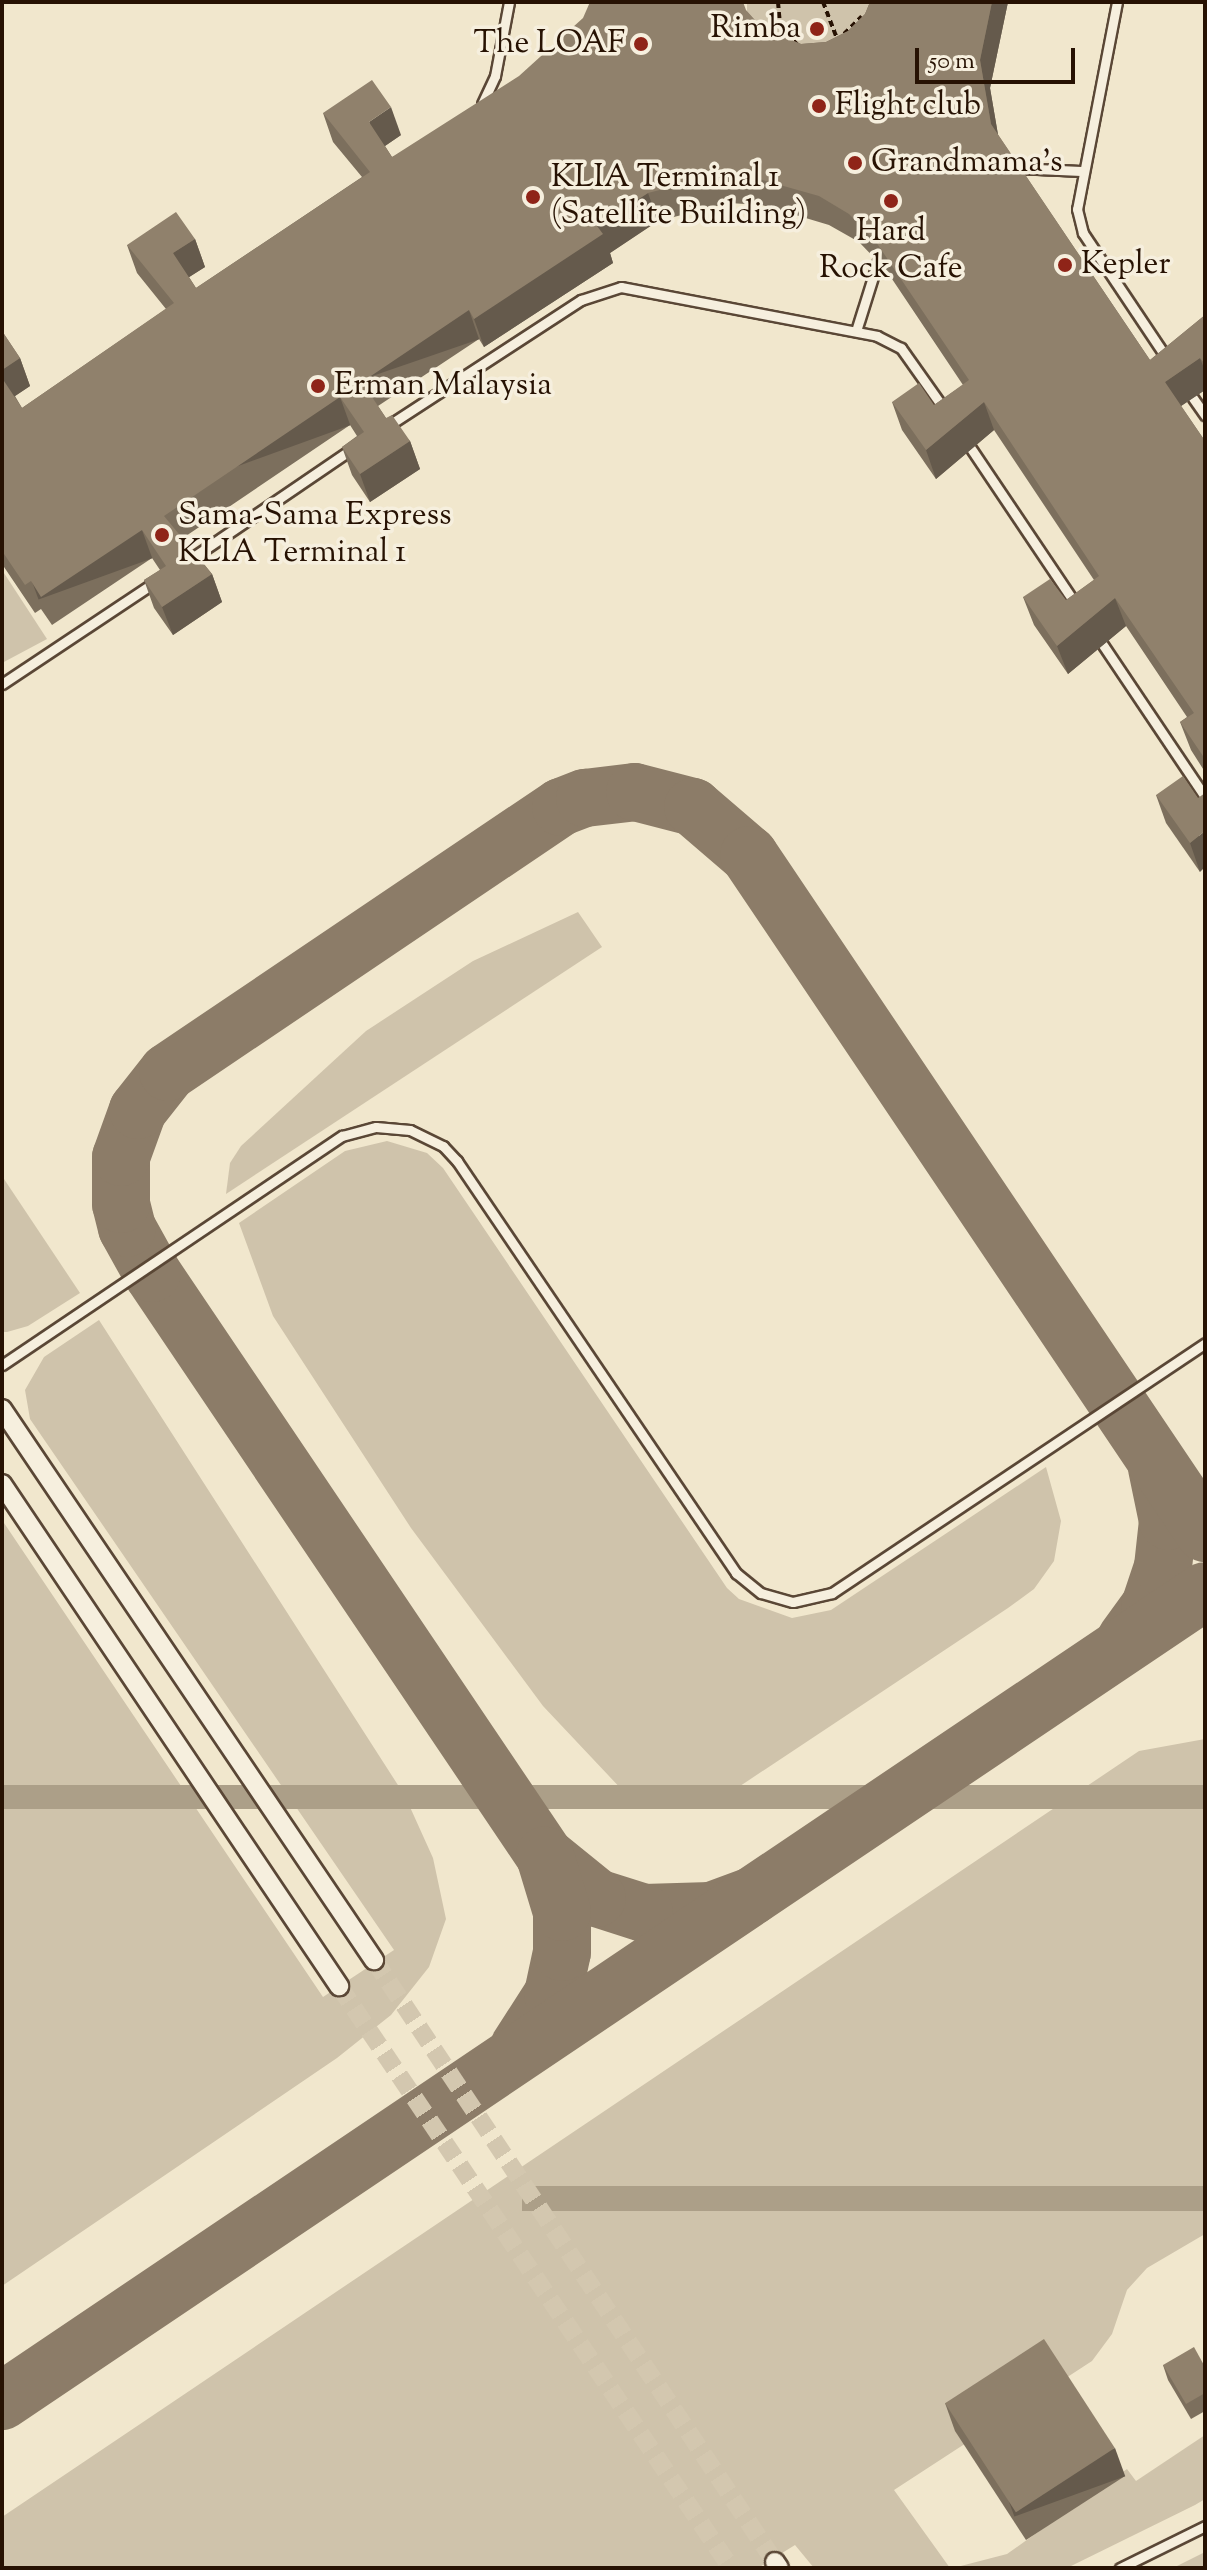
<!DOCTYPE html>
<meta charset="utf-8">
<style>
body{margin:0}
#map{position:relative;width:1207px;height:2570px;overflow:hidden;background:#f1e7cd;font-family:"Sorts Mill Goudy",serif}
div>[style]{position:absolute}
.green>*{inset:0;background:#cfc3ab}
.water>*{inset:0;background:#ac9f88;transform-origin:0 0}
.taxiway>*{height:58px;margin:-29px;padding:0 29px;transform-origin:29px;border-radius:29px;background:#8c7c68}
.minor-tunnel>*{height:18px;margin-top:-9px;transform-origin:0;background:repeating-linear-gradient(90deg,#d3c7af 0 18px,transparent 0 27px)}
.path>*{height:4px;margin-top:-2px;transform-origin:0;background:repeating-linear-gradient(90deg,#271203 0 6px,transparent 0 10px)}
.roads{filter:drop-shadow(2px 0 #5a4736) drop-shadow(-2px 0 #5a4736) drop-shadow(0 2px #5a4736) drop-shadow(0 -2px #5a4736)}
.service>*{height:9px;margin:-4.5px;padding:0 4.5px;transform-origin:4.5px;border-radius:4.5px;background:#f6efde}
.minor>*{height:18px;margin:-9px;padding:0 9px;transform-origin:9px;border-radius:9px;background:#f6efde}
.wall>*{inset:0;background:#7c6f5d}
.shaded-wall>*{inset:0;background:#655a4c;transform-origin:0 0}
.building>*{inset:0;background:#90816c;transform-origin:0 0}
.dots>*{width:22px;height:22px;translate:-50% -50%;box-sizing:border-box;border:4px solid #f6efde;border-radius:50%}
span{translate:-50% -50%;white-space:nowrap;text-align:center;line-height:1.15;-webkit-text-stroke:7px #f6efde;paint-order:stroke}
.poi-label{font-size:32px;color:#271203}
.right{translate:-100% -50%;text-align:right}
.left{translate:0 -50%;text-align:left}
.frame{position:absolute;inset:0;border:4px solid #271203;pointer-events:none}
.scale{position:absolute;left:915px;top:48px;width:160px;height:36px;box-sizing:border-box;border:4px solid #271203;border-top:0;padding-left:10px;font-size:24px;line-height:28px;white-space:nowrap;color:#271203;-webkit-text-stroke:6px #f6efde;paint-order:stroke}
</style>
<div id="map">
<div class="green">
<i style="clip-path:polygon(747px 2px,885px 2px,885px 20px,788px 66px,747px 15px)"></i>
<i style="clip-path:polygon(2px 570px,47px 639px,2px 663px)"></i>
<i style="clip-path:polygon(578px 912px,602px 947px,226px 1194px,230px 1163px,241px 1146px,366px 1031px,473px 961px)"></i>
<i style="clip-path:polygon(387px 1141px,427px 1153px,443px 1168px,727px 1588px,739px 1599px,792px 1618px,831px 1610px,1046px 1467px,1061px 1521px,1054px 1561px,1034px 1589px,1008px 1608px,719px 1800px,671px 1809px,646px 1806px,625px 1793px,543px 1706px,411px 1528px,273px 1316px,239px 1223px,345px 1151px)"></i>
<i style="clip-path:polygon(2px 1176px,80px 1293px,28px 1326px,7px 1332px,2px 1332px)"></i>
<i style="clip-path:polygon(99px 1320px,405px 1796px,433px 1858px,446px 1919px,429px 1967px,391px 2015px,337px 2058px,2px 2286px,2px 1520px,323px 1997px,394px 1950px,30px 1419px,25px 1390px,44px 1357px)"></i>
<i style="clip-path:polygon(1205px 1739px,1205px 2234px,1147px 2268px,1127px 2290px,1112px 2334px,1092px 2361px,894px 2490px,950px 2568px,814px 2568px,795px 2545px,758px 2568px,2px 2568px,2px 2517px,1139px 1751px)"></i>
<i style="clip-path:polygon(1205px 2435px,1205px 2499px,1195px 2505px,1067px 2568px,953px 2568px,1007px 2554px,1127px 2469px,1136px 2481px)"></i>
<i style="clip-path:polygon(1205px 2552px,1205px 2568px,1173px 2568px)"></i>
</div>
<div class="water">
<i style="left:1205px;top:1785px;width:24px;height:1400px;rotate:90deg"></i>
<i style="left:1205px;top:2186px;width:25px;height:683px;rotate:90deg"></i>
</div>
<div class="taxiway">
<i style="left:1126px;top:1639px;width:41px;rotate:-54deg"></i>
<i style="left:1150px;top:1606px;width:41px;rotate:-71.6deg"></i>
<i style="left:1163px;top:1567px;width:46px;rotate:-83.8deg"></i>
<i style="left:1168px;top:1521px;width:54px;rotate:-101.7deg"></i>
<i style="left:752px;top:1896px;width:44px;rotate:159.9deg"></i>
<i style="left:711px;top:1911px;width:67px;rotate:178.3deg"></i>
<i style="left:644px;top:1913px;width:49px;rotate:-162.3deg"></i>
<i style="left:597px;top:1898px;width:67px;rotate:-141.1deg"></i>
<i style="left:545px;top:1856px;width:703px;rotate:-123.98deg"></i>
<i style="left:152px;top:1273px;width:51px;rotate:-119.1deg"></i>
<i style="left:127px;top:1228px;width:25px;rotate:-104deg"></i>
<i style="left:121px;top:1204px;width:47px;rotate:-90deg"></i>
<i style="left:121px;top:1157px;width:50px;rotate:-70.1deg"></i>
<i style="left:138px;top:1110px;width:48px;rotate:-51.7deg"></i>
<i style="left:168px;top:1072px;width:474px;rotate:-34deg"></i>
<i style="left:561px;top:807px;width:26px;rotate:-21deg"></i>
<i style="left:585px;top:798px;width:50px;rotate:-6.8deg"></i>
<i style="left:635px;top:792px;width:60px;rotate:14.5deg"></i>
<i style="left:693px;top:807px;width:74px;rotate:40.6deg"></i>
<i style="left:749px;top:855px;width:817px;rotate:56.08deg"></i>
<i style="left:519px;top:2047px;width:63px;rotate:-57.3deg"></i>
<i style="left:553px;top:1994px;width:43px;rotate:-77.9deg"></i>
<i style="left:562px;top:1952px;width:40px;rotate:-90deg"></i>
<i style="left:562px;top:1912px;width:59px;rotate:-106.9deg"></i>
<i style="left:2px;top:2401px;width:1450px;rotate:-33.95deg"></i>
</div>
<div class="minor-tunnel">
<i style="left:374px;top:1960px;width:723px;rotate:56.33deg"></i>
<i style="left:339px;top:1986px;width:702px;rotate:56.04deg"></i>
</div>
<div class="path">
<i style="left:778px;top:2px;width:24px;rotate:85deg"></i>
<i style="left:780px;top:26px;width:26px;rotate:47deg"></i>
<i style="left:823px;top:2px;width:42px;rotate:69deg"></i>
<i style="left:844px;top:34px;width:25px;rotate:-45deg"></i>
</div>
<div class="roads">
<div class="service">
<i style="left:1117px;top:2px;width:211px;rotate:100.9deg"></i>
<i style="left:1077px;top:209px;width:25px;rotate:76deg"></i>
<i style="left:1083px;top:233px;width:153px;rotate:56.2deg"></i>
<i style="left:482px;top:104px;width:31px;rotate:-65deg"></i>
<i style="left:495px;top:76px;width:75px;rotate:-79.3deg"></i>
<i style="left:1014px;top:168px;width:68px;rotate:2.5deg"></i>
<i style="left:856px;top:331px;width:73px;rotate:-72.6deg"></i>
<i style="left:1193px;top:398px;width:21px;rotate:55deg"></i>
<i style="left:386px;top:427px;width:233px;rotate:-33.1deg"></i>
<i style="left:581px;top:300px;width:42px;rotate:-18deg"></i>
<i style="left:621px;top:287px;width:261px;rotate:10.8deg"></i>
<i style="left:877px;top:336px;width:27px;rotate:27deg"></i>
<i style="left:901px;top:348px;width:75px;rotate:54.8deg"></i>
<i style="left:970px;top:447px;width:190px;rotate:56.1deg"></i>
<i style="left:189px;top:560px;width:197px;rotate:-34.3deg"></i>
<i style="left:1101px;top:642px;width:187px;rotate:56.1deg"></i>
<i style="left:2px;top:684px;width:184px;rotate:-33.7deg"></i>
<i style="left:2px;top:1365px;width:410px;rotate:-34deg"></i>
<i style="left:342px;top:1136px;width:35px;rotate:-15deg"></i>
<i style="left:376px;top:1127px;width:34px;rotate:5deg"></i>
<i style="left:410px;top:1130px;width:37px;rotate:26deg"></i>
<i style="left:443px;top:1146px;width:21px;rotate:47deg"></i>
<i style="left:457px;top:1161px;width:498px;rotate:55.9deg"></i>
<i style="left:736px;top:1573px;width:32px;rotate:39deg"></i>
<i style="left:761px;top:1593px;width:33px;rotate:16deg"></i>
<i style="left:793px;top:1602px;width:40px;rotate:-13deg"></i>
<i style="left:832px;top:1593px;width:449px;rotate:-33.8deg"></i>
<i style="left:1120px;top:2568px;width:95px;rotate:-26.3deg"></i>
</div>
<div class="minor">
<i style="left:2px;top:1409px;width:665px;rotate:55.98deg"></i>
<i style="left:2px;top:1484px;width:605px;rotate:56.13deg"></i>
<i style="left:775px;top:2562px;width:7px;rotate:56deg"></i>
</div>
</div>
<div class="wall">
<i style="clip-path:polygon(870px 2px,1008px 2px,990px 88px,998px 135px,1150px 360px,1205px 315px,1205px 390px,1181px 406px,1205px 441px,1205px 772px,1191px 750px,1180px 722px,1187px 717px,1126px 626px,1068px 674px,1034px 625px,1023px 597px,1066px 600px,1094px 580px,994px 430px,936px 479px,902px 430px,892px 402px,934px 405px,963px 385px,886px 270px,859px 242px,829px 225px,762px 205px,729px 203px,658px 221px,610px 253px,613px 263px,484px 347px,479px 339px,378px 406px,386px 418px,410px 441px,420px 469px,370px 502px,352px 475px,342px 447px,357px 436px,350px 425px,183px 538px,212px 574px,222px 602px,173px 635px,154px 608px,144px 580px,160px 570px,152px 558px,52px 625px,41px 609px,35px 613px,2px 564px,2px 331px,20px 358px,30px 386px,15px 396px,22px 408px,166px 309px,137px 273px,127px 245px,195px 239px,205px 267px,189px 277px,196px 288px,362px 177px,333px 142px,323px 113px,401px 135px,385px 146px,392px 157px,747px 12px,762px 28px,801px 44px,826px 42px,848px 31px,865px 14px)"></i>
<i style="clip-path:polygon(1156px 795px,1198px 798px,1200px 872px,1166px 823px)"></i>
<i style="clip-path:polygon(1163px 2365px,1205px 2367px,1205px 2411px,1191px 2419px,1168px 2380px)"></i>
<i style="clip-path:polygon(945px 2403px,1125px 2476px,1026px 2540px,955px 2431px)"></i>
</div>
<div class="shaded-wall">
<i style="clip-path:polygon(992px 2px,1008px 2px,990px 88px,1001px 152px,991px 124px,980px 60px)"></i>
<i style="clip-path:polygon(391px 107px,401px 135px,379px 150px,369px 122px)"></i>
<i style="clip-path:polygon(648px 193px,658px 221px,610px 253px,613px 263px,484px 347px,474px 319px,597px 226px)"></i>
<i style="clip-path:polygon(195px 239px,205px 267px,183px 281px,173px 253px)"></i>
<i style="left:469px;top:310px;width:31px;height:129px;rotate:71deg"></i>
<i style="clip-path:polygon(20px 358px,30px 386px,9px 400px,2px 382px,2px 370px)"></i>
<i style="clip-path:polygon(1200px 358px,1205px 371px,1205px 390px,1175px 410px,1165px 382px)"></i>
<i style="left:340px;top:397px;width:30px;height:212px;rotate:70deg"></i>
<i style="clip-path:polygon(984px 402px,994px 430px,936px 479px,926px 450px)"></i>
<i style="clip-path:polygon(410px 441px,420px 469px,370px 502px,360px 474px)"></i>
<i style="left:142px;top:530px;width:30px;height:121px;rotate:70deg"></i>
<i style="clip-path:polygon(212px 574px,222px 602px,173px 635px,162px 607px)"></i>
<i style="clip-path:polygon(1115px 598px,1126px 626px,1068px 674px,1057px 646px)"></i>
<i style="clip-path:polygon(1205px 831px,1205px 867px,1200px 872px,1190px 843px)"></i>
<i style="left:1115px;top:2448px;width:30px;height:118px;rotate:70deg"></i>
</div>
<div class="building">
<i style="clip-path:polygon(590px 2px,743px 2px,746px 10px,762px 28px,801px 44px,826px 42px,848px 31px,865px 14px,870px 2px,992px 2px,980px 60px,991px 124px,1150px 360px,1205px 315px,1205px 364px,1200px 358px,1165px 382px,1205px 441px,1205px 759px,1180px 722px,1194px 713px,1115px 598px,1057px 646px,1023px 597px,1050px 579px,1066px 600px,1099px 576px,984px 402px,926px 450px,892px 402px,919px 383px,934px 405px,969px 380px,876px 242px,849px 214px,819px 196px,752px 177px,718px 175px,648px 193px,597px 226px,603px 234px,474px 319px,469px 310px,362px 382px,386px 418px,392px 415px,410px 441px,360px 474px,342px 447px,364px 432px,340px 397px,164px 516px,212px 574px,162px 607px,144px 580px,166px 566px,142px 530px,41px 597px,31px 581px,25px 585px,2px 551px,2px 378px,22px 408px,174px 303px,127px 245px,176px 212px,195px 239px,173px 253px,196px 288px,370px 172px,323px 113px,372px 80px,391px 107px,369px 122px,392px 157px,519px 76px,583px 18px)"></i>
<i style="clip-path:polygon(2px 331px,20px 358px,2px 370px)"></i>
<i style="clip-path:polygon(1183px 776px,1198px 798px,1205px 793px,1205px 831px,1190px 843px,1156px 795px)"></i>
<i style="left:1044px;top:2339px;width:130px;height:118px;rotate:57deg"></i>
<i style="clip-path:polygon(1194px 2347px,1205px 2367px,1205px 2393px,1186px 2404px,1163px 2365px)"></i>
</div>
<div class="dots">
<i style="left:817px;top:29px;background:#8f2418"></i>
<i style="left:641px;top:44px;background:#8f2418"></i>
<i style="left:819px;top:106px;background:#8f2418"></i>
<i style="left:855px;top:163px;background:#8f2418"></i>
<i style="left:533px;top:197px;background:#8f2418"></i>
<i style="left:891px;top:201px;background:#8f2418"></i>
<i style="left:1065px;top:265px;background:#8f2418"></i>
<i style="left:318px;top:386px;background:#8f2418"></i>
<i style="left:162px;top:535px;background:#8f2418"></i>
</div>
<div class="poi-label">
<span class="right" style="left:801px;top:29px">Rimba</span>
<span class="right" style="left:625px;top:44px">The LOAF</span>
<span class="left" style="left:835px;top:106px">Flight club</span>
<span class="left" style="left:871px;top:163px">Grandmama’s</span>
<span class="left" style="left:551px;top:197px">KLIA Terminal 1<br>(Satellite Building)</span>
<span style="left:891px;top:251px">Hard<br>Rock Cafe</span>
<span class="left" style="left:1081px;top:265px">Kepler</span>
<span class="left" style="left:334px;top:386px">Erman Malaysia</span>
<span class="left" style="left:178px;top:535px">Sama-Sama Express<br>KLIA Terminal 1</span>
</div>
<div class="frame"></div>
<div class="scale">50 m</div>
</div>
